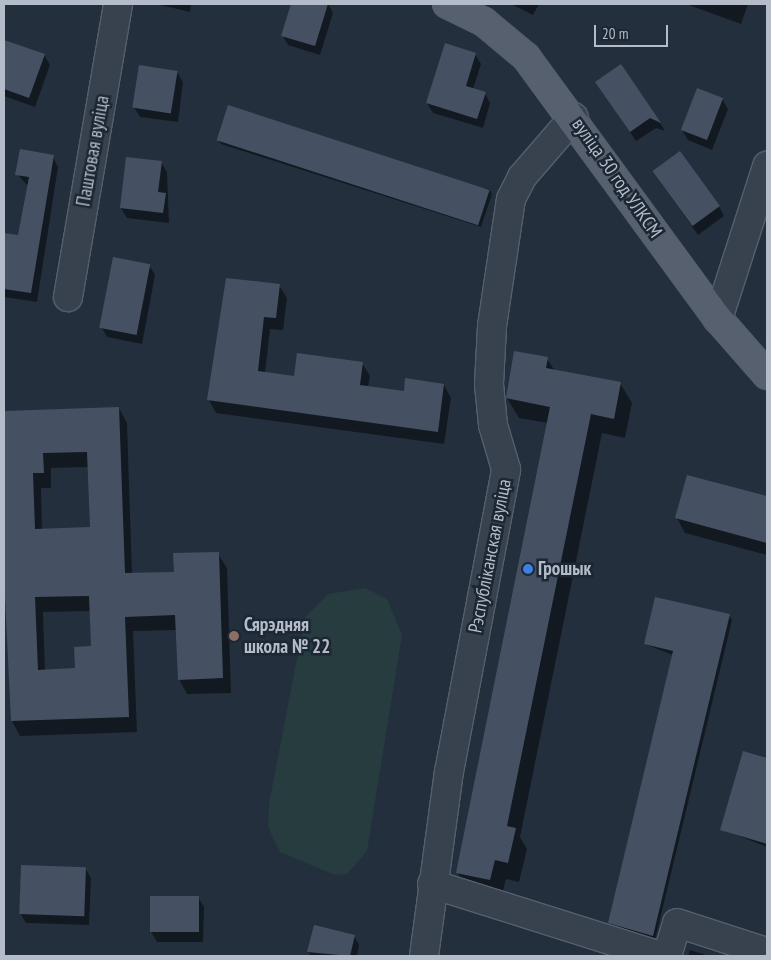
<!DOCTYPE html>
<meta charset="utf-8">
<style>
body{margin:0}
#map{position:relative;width:771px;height:960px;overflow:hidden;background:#242f3e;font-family:"PT Sans Narrow",sans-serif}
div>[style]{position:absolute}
.green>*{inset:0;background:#263c3f}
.shadow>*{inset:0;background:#0007}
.building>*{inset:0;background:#455162;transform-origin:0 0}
.roads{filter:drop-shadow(1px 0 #565f6c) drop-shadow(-1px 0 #565f6c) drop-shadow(0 1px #565f6c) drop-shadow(0 -1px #565f6c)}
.minor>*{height:28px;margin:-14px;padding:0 14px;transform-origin:14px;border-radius:14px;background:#38414e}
.major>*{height:28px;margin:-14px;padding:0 14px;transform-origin:14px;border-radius:14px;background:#56606e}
.dots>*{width:14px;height:14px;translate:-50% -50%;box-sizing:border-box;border:2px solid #1d2633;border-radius:50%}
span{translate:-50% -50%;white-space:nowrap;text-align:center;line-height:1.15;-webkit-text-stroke:5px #1d2633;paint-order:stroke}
.street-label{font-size:19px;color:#b4bcc9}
.poi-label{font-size:19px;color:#b4bcc9;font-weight:700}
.left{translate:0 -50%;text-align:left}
.frame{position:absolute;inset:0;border:5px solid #b4bcc9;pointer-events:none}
.scale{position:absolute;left:594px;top:25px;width:74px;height:22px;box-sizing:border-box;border:2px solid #b4bcc9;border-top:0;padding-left:6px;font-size:15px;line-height:18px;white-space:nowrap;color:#b4bcc9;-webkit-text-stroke:4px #1d2633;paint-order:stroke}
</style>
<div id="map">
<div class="green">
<i style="clip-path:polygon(365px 588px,387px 599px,402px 635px,367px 851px,347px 874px,335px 875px,280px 852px,268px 827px,269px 804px,305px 617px,328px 594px)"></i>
</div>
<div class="shadow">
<i style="clip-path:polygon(156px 4px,191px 4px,190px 12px)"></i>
<i style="clip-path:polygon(292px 4px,328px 4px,333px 13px,320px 55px,288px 45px,282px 35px)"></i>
<i style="clip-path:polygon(511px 4px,539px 4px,533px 15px)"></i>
<i style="clip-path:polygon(686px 4px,748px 4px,741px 24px)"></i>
<i style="clip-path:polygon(4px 41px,44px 55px,50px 65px,35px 107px,4px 96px)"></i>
<i style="clip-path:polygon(475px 54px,481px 64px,473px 89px,485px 93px,490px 103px,483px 128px,433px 113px,427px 103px)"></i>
<i style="clip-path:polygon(621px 66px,660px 123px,665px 131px,656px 128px,636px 141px,603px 92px)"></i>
<i style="clip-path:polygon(177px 72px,183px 82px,178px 122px,140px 117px,134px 107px)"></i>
<i style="clip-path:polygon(722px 99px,728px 109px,712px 150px,688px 140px,682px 130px)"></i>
<i style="clip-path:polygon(218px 140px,489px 189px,492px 194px,481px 227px,221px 144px)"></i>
<i style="clip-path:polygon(53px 157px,58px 167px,37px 302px,4px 297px,4px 234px,19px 237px,28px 186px,17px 174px)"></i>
<i style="clip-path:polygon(161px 162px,167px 172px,169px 223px,127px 218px,121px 208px)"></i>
<i style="clip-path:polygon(660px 181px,719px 206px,724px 216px,698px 235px)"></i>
<i style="clip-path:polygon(149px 265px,155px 275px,142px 344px,107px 337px,102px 328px)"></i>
<i style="clip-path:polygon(279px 285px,287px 298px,283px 330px,270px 329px,265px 373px,295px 378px,362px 363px,370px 376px,368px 387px,405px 392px,444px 385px,451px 398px,444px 444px,216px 413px,209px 400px)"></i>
<i style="clip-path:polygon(547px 359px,555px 371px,620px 383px,632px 403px,625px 438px,602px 433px,520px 837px,527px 849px,519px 882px,506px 879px,501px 899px,469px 892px,457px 872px,548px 423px,519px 418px,507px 398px)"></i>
<i style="clip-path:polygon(evenodd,119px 408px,127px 423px,132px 574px,175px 573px,218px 554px,227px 568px,231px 693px,187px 694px,179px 679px,177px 630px,133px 631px,137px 732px,20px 736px,12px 721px,8px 592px,4px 592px,4px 412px,119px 408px,89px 467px,91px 529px,42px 530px,41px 488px,51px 488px,51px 468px,89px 467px,119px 408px,91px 611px,92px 647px,76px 670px,45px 671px,43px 612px,91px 611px)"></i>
<i style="clip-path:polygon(688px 476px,767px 498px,767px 555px,685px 533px,677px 518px)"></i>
<i style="clip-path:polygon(729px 616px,732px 620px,655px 940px,612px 927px,609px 923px,673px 655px,645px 644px)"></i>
<i style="clip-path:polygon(744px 752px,767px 759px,767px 847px,721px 829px)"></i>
<i style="clip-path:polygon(85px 868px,91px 878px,89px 925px,26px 923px,20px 913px)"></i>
<i style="clip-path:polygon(198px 897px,204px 907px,203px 942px,157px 942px,151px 932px)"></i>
<i style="clip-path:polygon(354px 936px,359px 945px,357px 956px,311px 956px,308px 952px)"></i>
<i style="clip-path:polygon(690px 950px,709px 956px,688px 956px)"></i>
</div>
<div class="building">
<i style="clip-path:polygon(291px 4px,328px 4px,315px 46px,281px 36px)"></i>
<i style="clip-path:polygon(4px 40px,45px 54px,29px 98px,4px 89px)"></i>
<i style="clip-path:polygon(445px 43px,476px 53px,466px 86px,486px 92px,477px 119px,426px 103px)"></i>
<i style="clip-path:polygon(621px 64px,661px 123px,650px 118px,630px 132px,595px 82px)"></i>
<i style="left:139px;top:65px;width:39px;height:43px;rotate:9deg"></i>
<i style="left:697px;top:88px;width:28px;height:45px;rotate:21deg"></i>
<i style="left:228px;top:105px;width:275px;height:37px;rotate:18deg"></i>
<i style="clip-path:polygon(20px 149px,54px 155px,31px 293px,4px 289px,4px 233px,18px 235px,29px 177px,15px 175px)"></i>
<i style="left:680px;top:151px;width:68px;height:34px;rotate:54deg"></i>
<i style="clip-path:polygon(126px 157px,162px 161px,158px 192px,166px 193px,163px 213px,120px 208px)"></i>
<i style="left:113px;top:257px;width:38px;height:72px;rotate:11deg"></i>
<i style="clip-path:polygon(226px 278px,280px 284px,276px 318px,264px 317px,258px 371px,294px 376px,297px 353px,363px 362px,360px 385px,404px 391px,405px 378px,444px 384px,438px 432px,207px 400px)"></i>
<i style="clip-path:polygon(514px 351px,548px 357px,546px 368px,621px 382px,614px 419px,591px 414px,507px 826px,516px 828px,508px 863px,495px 860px,490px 880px,456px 873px,550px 407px,506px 398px)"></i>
<i style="clip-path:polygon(evenodd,119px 407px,125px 573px,174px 572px,173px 553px,219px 552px,223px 678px,178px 680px,175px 615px,125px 617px,129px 717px,11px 721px,4px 577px,4px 411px,119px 407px,87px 452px,90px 527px,35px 529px,33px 473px,44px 473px,43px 453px,87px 452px,119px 407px,89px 596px,91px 646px,74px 647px,75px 668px,38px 670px,35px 597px,89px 596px)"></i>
<i style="clip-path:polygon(687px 475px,767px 496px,767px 543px,675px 518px)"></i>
<i style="clip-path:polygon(655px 597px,730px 614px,653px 936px,608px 923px,673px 651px,644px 644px)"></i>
<i style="clip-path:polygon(743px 751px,767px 758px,767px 844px,720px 830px)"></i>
<i style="left:21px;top:865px;width:65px;height:49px;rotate:2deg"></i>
<i style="left:150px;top:896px;width:49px;height:36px"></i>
<i style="clip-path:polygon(314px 925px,355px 935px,350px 956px,307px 952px)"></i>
</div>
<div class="roads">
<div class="minor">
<i style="left:68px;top:297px;width:297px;rotate:-80.3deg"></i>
<i style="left:718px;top:319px;width:161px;rotate:-72.2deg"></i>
<i style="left:432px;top:884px;width:240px;rotate:17.5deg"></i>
<i style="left:424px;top:956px;width:186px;rotate:-82.3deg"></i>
<i style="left:449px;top:772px;width:308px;rotate:-79.3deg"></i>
<i style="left:506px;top:469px;width:46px;rotate:-106.5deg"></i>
<i style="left:493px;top:425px;width:41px;rotate:-95.6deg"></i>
<i style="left:489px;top:384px;width:58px;rotate:-87deg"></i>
<i style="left:492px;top:326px;width:128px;rotate:-81.5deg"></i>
<i style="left:511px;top:199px;width:25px;rotate:-63deg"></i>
<i style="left:522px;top:177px;width:79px;rotate:-49.1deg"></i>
<i style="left:667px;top:956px;width:34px;rotate:-73deg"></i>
<i style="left:677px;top:923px;width:95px;rotate:17.9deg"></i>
</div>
<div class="major">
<i style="left:447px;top:4px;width:41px;rotate:25.9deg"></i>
<i style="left:484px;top:22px;width:55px;rotate:39.8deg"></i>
<i style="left:526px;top:57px;width:325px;rotate:53.8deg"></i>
<i style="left:718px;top:319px;width:74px;rotate:48.8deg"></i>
</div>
</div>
<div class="dots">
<i style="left:528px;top:569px;background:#3f7fe0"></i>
<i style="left:234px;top:636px;background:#8d6e63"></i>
</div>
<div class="street-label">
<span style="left:93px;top:151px;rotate:-80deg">Паштовая вуліца</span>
<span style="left:617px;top:178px;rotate:55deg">вуліца 30 год УЛКСМ</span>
<span style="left:490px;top:556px;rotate:-79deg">Рэспубліканская вуліца</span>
</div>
<div class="poi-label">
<span class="left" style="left:538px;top:569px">Грошык</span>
<span class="left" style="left:244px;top:636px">Сярэдняя<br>школа № 22</span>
</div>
<div class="frame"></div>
<div class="scale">20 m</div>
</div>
